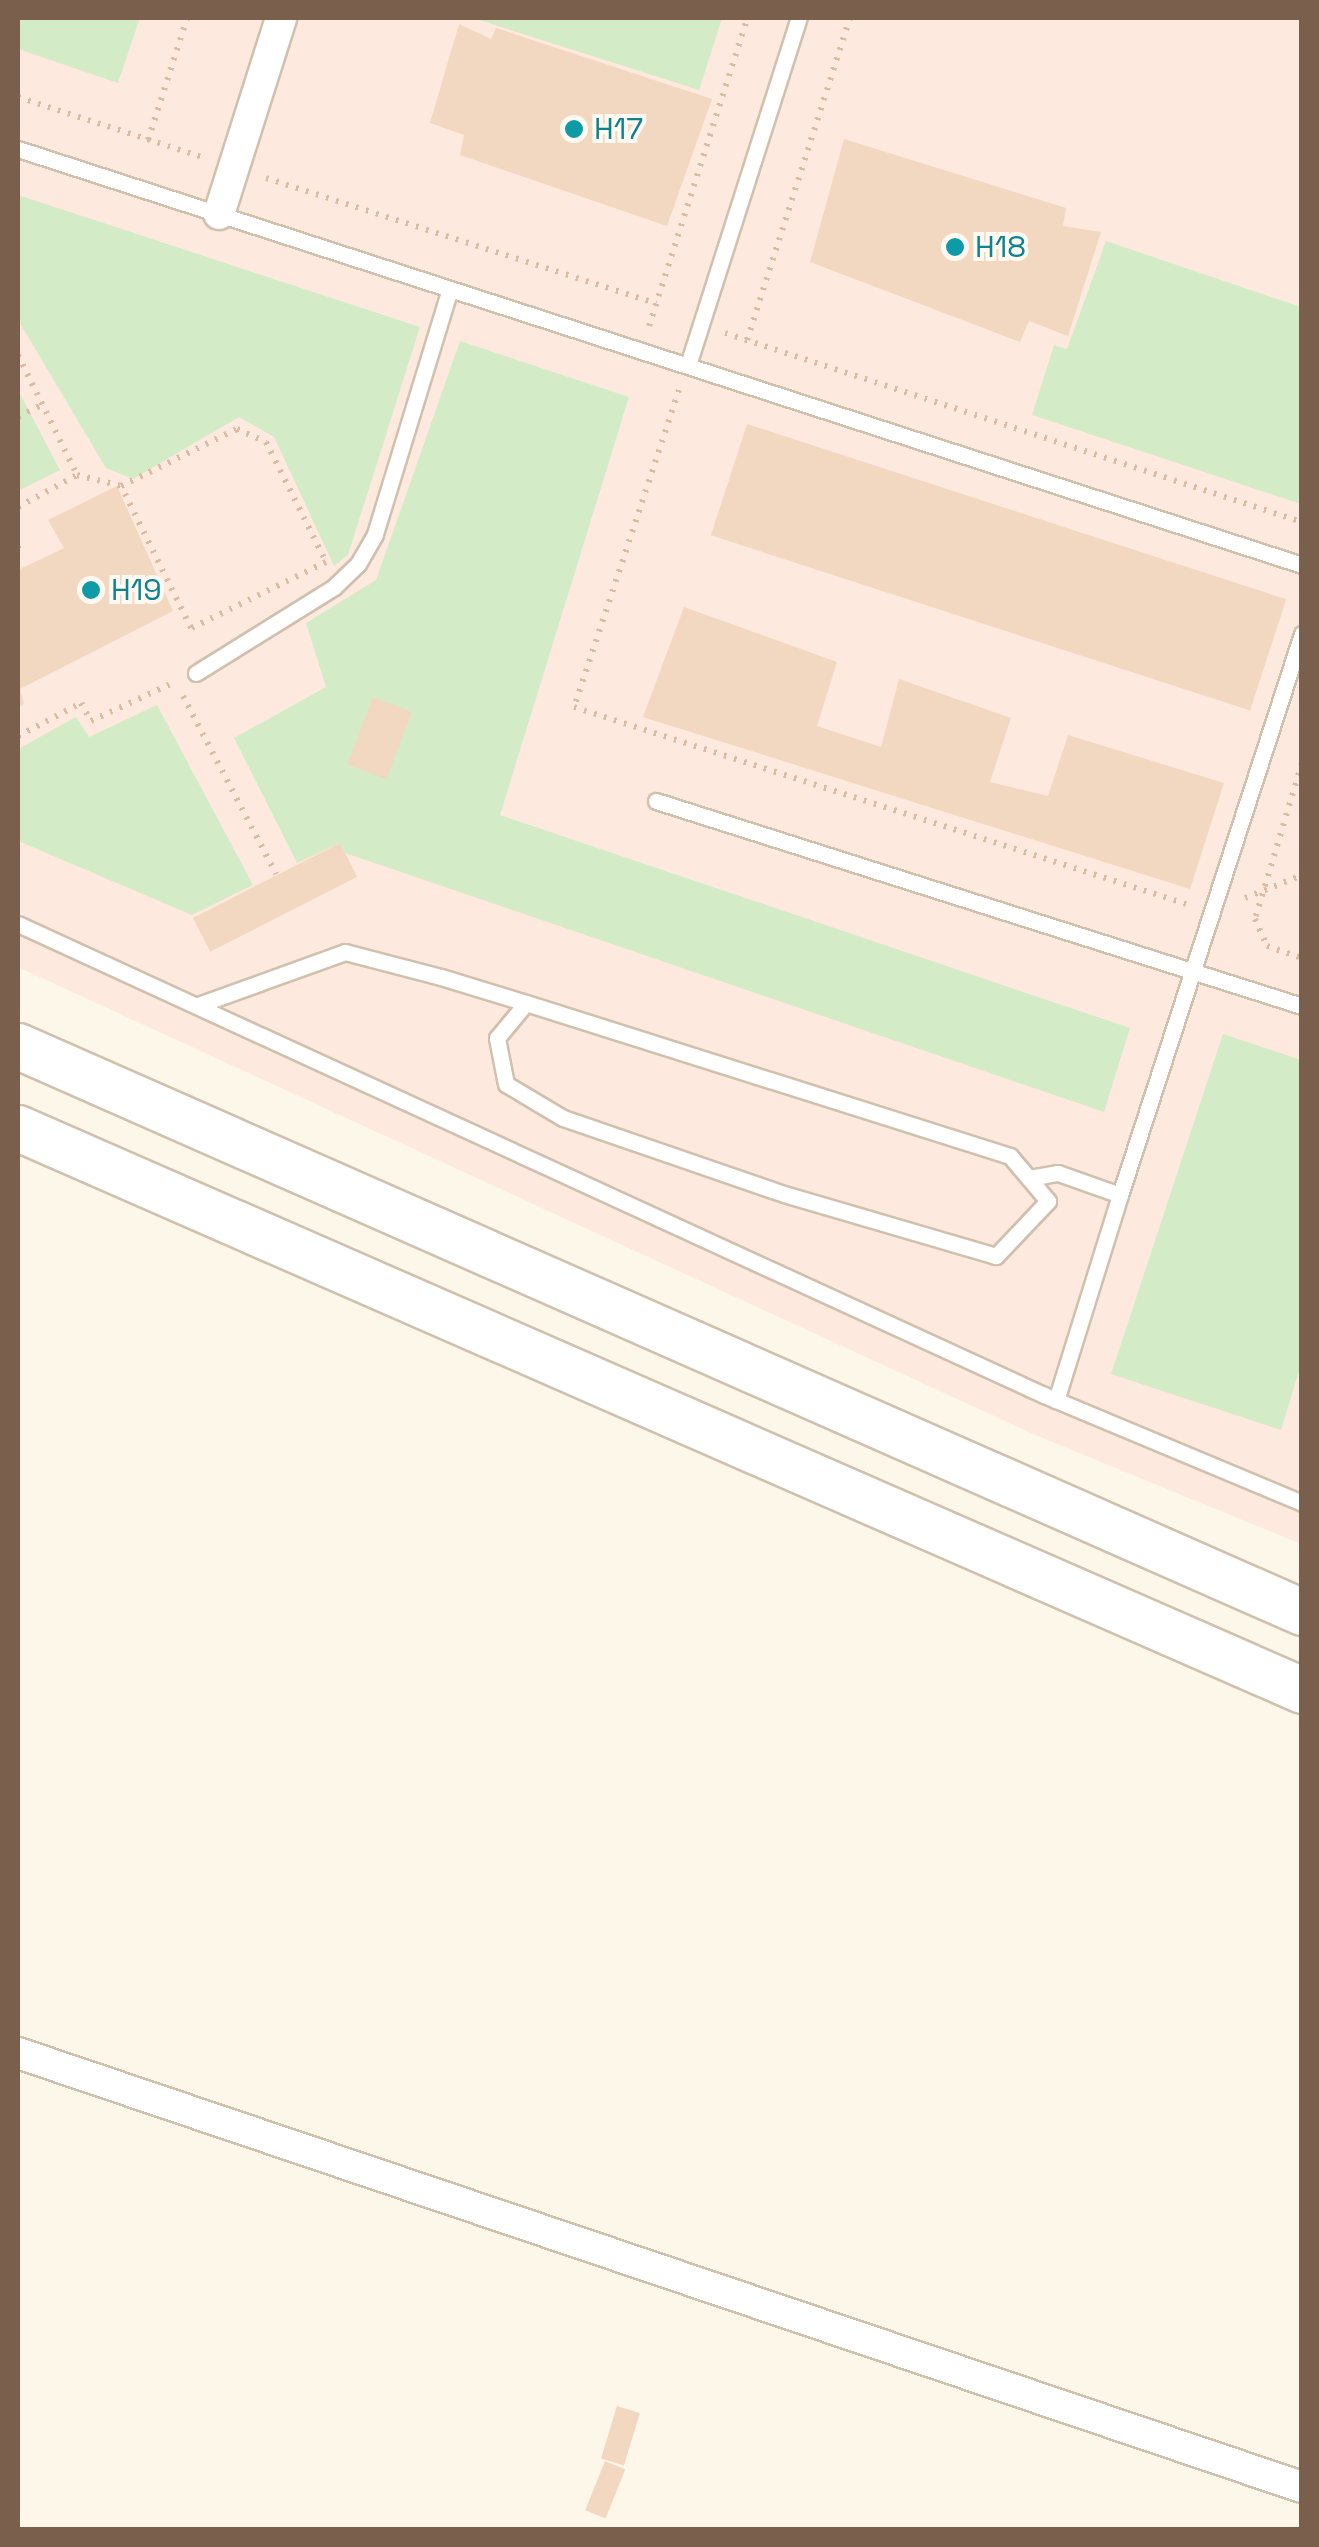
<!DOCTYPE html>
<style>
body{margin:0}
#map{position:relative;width:1319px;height:2547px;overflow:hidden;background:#fdf7ea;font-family:"Space Grotesk",sans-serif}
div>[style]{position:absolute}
.commercial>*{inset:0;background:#fde9de}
.green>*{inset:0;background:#d3ecc7}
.building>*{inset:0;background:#f3d8c1;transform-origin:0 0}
.path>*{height:6px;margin-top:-3px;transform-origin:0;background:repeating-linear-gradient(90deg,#d9bca3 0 2.5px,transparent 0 10.5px)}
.roads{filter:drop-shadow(2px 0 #d0c0ae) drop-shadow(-2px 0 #d0c0ae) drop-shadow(0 2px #d0c0ae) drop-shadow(0 -2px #d0c0ae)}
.lane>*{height:15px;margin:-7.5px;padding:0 7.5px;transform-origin:7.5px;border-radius:7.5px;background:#fff}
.street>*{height:30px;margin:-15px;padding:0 15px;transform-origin:15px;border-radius:15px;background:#fff}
.secondary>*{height:45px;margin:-22.5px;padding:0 22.5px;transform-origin:22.5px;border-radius:22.5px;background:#fff}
.dots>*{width:28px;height:28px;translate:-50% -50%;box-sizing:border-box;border:5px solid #fffaf1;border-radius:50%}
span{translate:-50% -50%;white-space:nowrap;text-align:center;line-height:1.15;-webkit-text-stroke:8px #fffaf1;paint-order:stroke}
.culture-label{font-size:30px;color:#0d838f}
.left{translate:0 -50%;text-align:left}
.frame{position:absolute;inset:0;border:20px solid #795f4c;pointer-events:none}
</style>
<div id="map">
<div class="commercial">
<i style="clip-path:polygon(18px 18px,1301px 18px,1301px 1544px,1033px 1434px,18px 967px)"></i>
</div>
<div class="green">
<i style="clip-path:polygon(18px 18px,140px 18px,118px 83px,18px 49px)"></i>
<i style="clip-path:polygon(473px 18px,722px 18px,699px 90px)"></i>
<i style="clip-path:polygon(18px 195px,420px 327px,348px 555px,334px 566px,274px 437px,239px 417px,133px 479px,106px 468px,18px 320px)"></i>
<i style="clip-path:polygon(1106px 241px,1301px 307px,1301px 504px,1032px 415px,1054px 345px,1067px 349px)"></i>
<i style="clip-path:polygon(460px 341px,629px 397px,500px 815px,1130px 1028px,1104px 1112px,345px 853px,340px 843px,297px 863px,234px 738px,326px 687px,306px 623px,376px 580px)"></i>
<i style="clip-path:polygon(18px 390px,60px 470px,18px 491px)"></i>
<i style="clip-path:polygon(157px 705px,253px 885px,192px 915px,18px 841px,18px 749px,76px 717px,89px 737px)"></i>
<i style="clip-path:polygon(1223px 1034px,1301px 1060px,1301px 1365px,1281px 1430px,1111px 1374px)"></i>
</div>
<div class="building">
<i style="clip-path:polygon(459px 24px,491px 39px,496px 28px,712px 99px,667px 226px,460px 155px,464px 135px,430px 123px)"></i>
<i style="clip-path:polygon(844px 139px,1066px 208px,1063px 226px,1101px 232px,1068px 336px,1029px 321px,1020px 342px,810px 262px)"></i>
<i style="left:747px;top:424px;width:567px;height:117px;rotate:18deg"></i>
<i style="clip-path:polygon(117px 486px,173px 611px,20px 689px,24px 704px,18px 708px,18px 570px,64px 548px,48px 520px)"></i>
<i style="clip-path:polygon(684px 607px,837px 662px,817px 726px,881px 747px,899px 679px,1011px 718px,990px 782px,1048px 796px,1068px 735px,1224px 783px,1190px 889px,643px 717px)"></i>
<i style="left:373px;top:697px;width:42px;height:72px;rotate:21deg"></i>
<i style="left:340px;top:843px;width:38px;height:165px;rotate:63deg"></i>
<i style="left:617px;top:2406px;width:24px;height:55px;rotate:17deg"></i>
<i style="left:605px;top:2461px;width:22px;height:53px;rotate:22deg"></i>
</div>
<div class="path">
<i style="left:18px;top:97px;width:194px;rotate:18.1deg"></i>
<i style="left:148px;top:140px;width:128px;rotate:-72.3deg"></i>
<i style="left:266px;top:178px;width:410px;rotate:17.8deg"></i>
<i style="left:649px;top:326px;width:323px;rotate:-72.3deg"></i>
<i style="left:725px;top:333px;width:607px;rotate:18.14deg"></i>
<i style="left:747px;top:340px;width:338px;rotate:-72.3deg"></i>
<i style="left:18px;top:355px;width:134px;rotate:63.8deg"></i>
<i style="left:679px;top:390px;width:334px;rotate:108.3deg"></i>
<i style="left:574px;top:707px;width:643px;rotate:17.84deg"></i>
<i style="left:18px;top:417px;width:28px;rotate:-27deg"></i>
<i style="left:237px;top:429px;width:32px;rotate:24deg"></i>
<i style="left:266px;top:442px;width:134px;rotate:63.4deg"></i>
<i style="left:326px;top:562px;width:150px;rotate:153.9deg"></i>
<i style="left:191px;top:628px;width:158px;rotate:-116.2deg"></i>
<i style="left:121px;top:486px;width:129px;rotate:-26.2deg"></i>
<i style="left:18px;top:507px;width:67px;rotate:-28.5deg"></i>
<i style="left:77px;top:475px;width:45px;rotate:14deg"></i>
<i style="left:18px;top:546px;width:4px;rotate:90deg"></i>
<i style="left:183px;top:696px;width:201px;rotate:62.4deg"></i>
<i style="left:18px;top:736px;width:71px;rotate:-27.6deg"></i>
<i style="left:81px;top:703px;width:21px;rotate:61deg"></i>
<i style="left:91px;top:721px;width:93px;rotate:-24.9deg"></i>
<i style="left:1302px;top:763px;width:163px;rotate:106.8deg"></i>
<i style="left:1255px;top:919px;width:30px;rotate:66deg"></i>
<i style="left:1267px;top:946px;width:37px;rotate:19deg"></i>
<i style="left:1245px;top:898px;width:61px;rotate:-22deg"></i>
</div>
<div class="roads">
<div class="lane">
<i style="left:18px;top:149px;width:1350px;rotate:17.95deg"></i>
<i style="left:688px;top:365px;width:364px;rotate:-72.3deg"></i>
<i style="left:196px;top:673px;width:163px;rotate:-31.9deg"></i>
<i style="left:334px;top:587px;width:33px;rotate:-44deg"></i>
<i style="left:358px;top:564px;width:34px;rotate:-60deg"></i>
<i style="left:375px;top:534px;width:256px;rotate:-73deg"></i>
<i style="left:656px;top:801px;width:678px;rotate:17.61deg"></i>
<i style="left:18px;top:924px;width:1129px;rotate:24.66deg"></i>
<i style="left:1044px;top:1395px;width:280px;rotate:22.7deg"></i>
<i style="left:198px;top:1005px;width:156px;rotate:-19.8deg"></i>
<i style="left:345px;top:952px;width:99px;rotate:14.6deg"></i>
<i style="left:441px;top:977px;width:89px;rotate:17deg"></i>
<i style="left:526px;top:1003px;width:508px;rotate:17.54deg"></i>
<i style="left:1010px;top:1156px;width:59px;rotate:49.8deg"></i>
<i style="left:1048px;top:1201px;width:76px;rotate:133.4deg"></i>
<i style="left:996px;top:1256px;width:221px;rotate:-163.7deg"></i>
<i style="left:784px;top:1194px;width:234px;rotate:-161deg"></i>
<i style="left:563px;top:1118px;width:66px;rotate:-149.2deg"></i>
<i style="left:506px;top:1084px;width:47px;rotate:-101.1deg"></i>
<i style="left:497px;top:1038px;width:45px;rotate:-50.4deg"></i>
<i style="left:1029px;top:1178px;width:29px;rotate:-10deg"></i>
<i style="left:1058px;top:1173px;width:66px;rotate:19.5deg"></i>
<i style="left:1120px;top:1195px;width:215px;rotate:107.3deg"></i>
<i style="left:1120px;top:1195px;width:590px;rotate:-72.03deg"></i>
</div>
<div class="street">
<i style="left:219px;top:214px;width:206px;rotate:-72.4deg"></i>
<i style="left:18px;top:2053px;width:1355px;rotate:18.68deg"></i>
</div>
<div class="secondary">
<i style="left:18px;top:1046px;width:1403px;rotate:23.79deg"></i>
<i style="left:18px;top:1128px;width:1402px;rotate:23.64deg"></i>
</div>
</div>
<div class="dots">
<i style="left:574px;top:129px;background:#0f9aa8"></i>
<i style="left:955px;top:247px;background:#0f9aa8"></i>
<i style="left:91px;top:590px;background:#0f9aa8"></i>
</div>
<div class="culture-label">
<span class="left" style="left:594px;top:129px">H17</span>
<span class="left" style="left:975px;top:247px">H18</span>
<span class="left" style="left:111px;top:590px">H19</span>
</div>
<div class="frame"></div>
</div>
